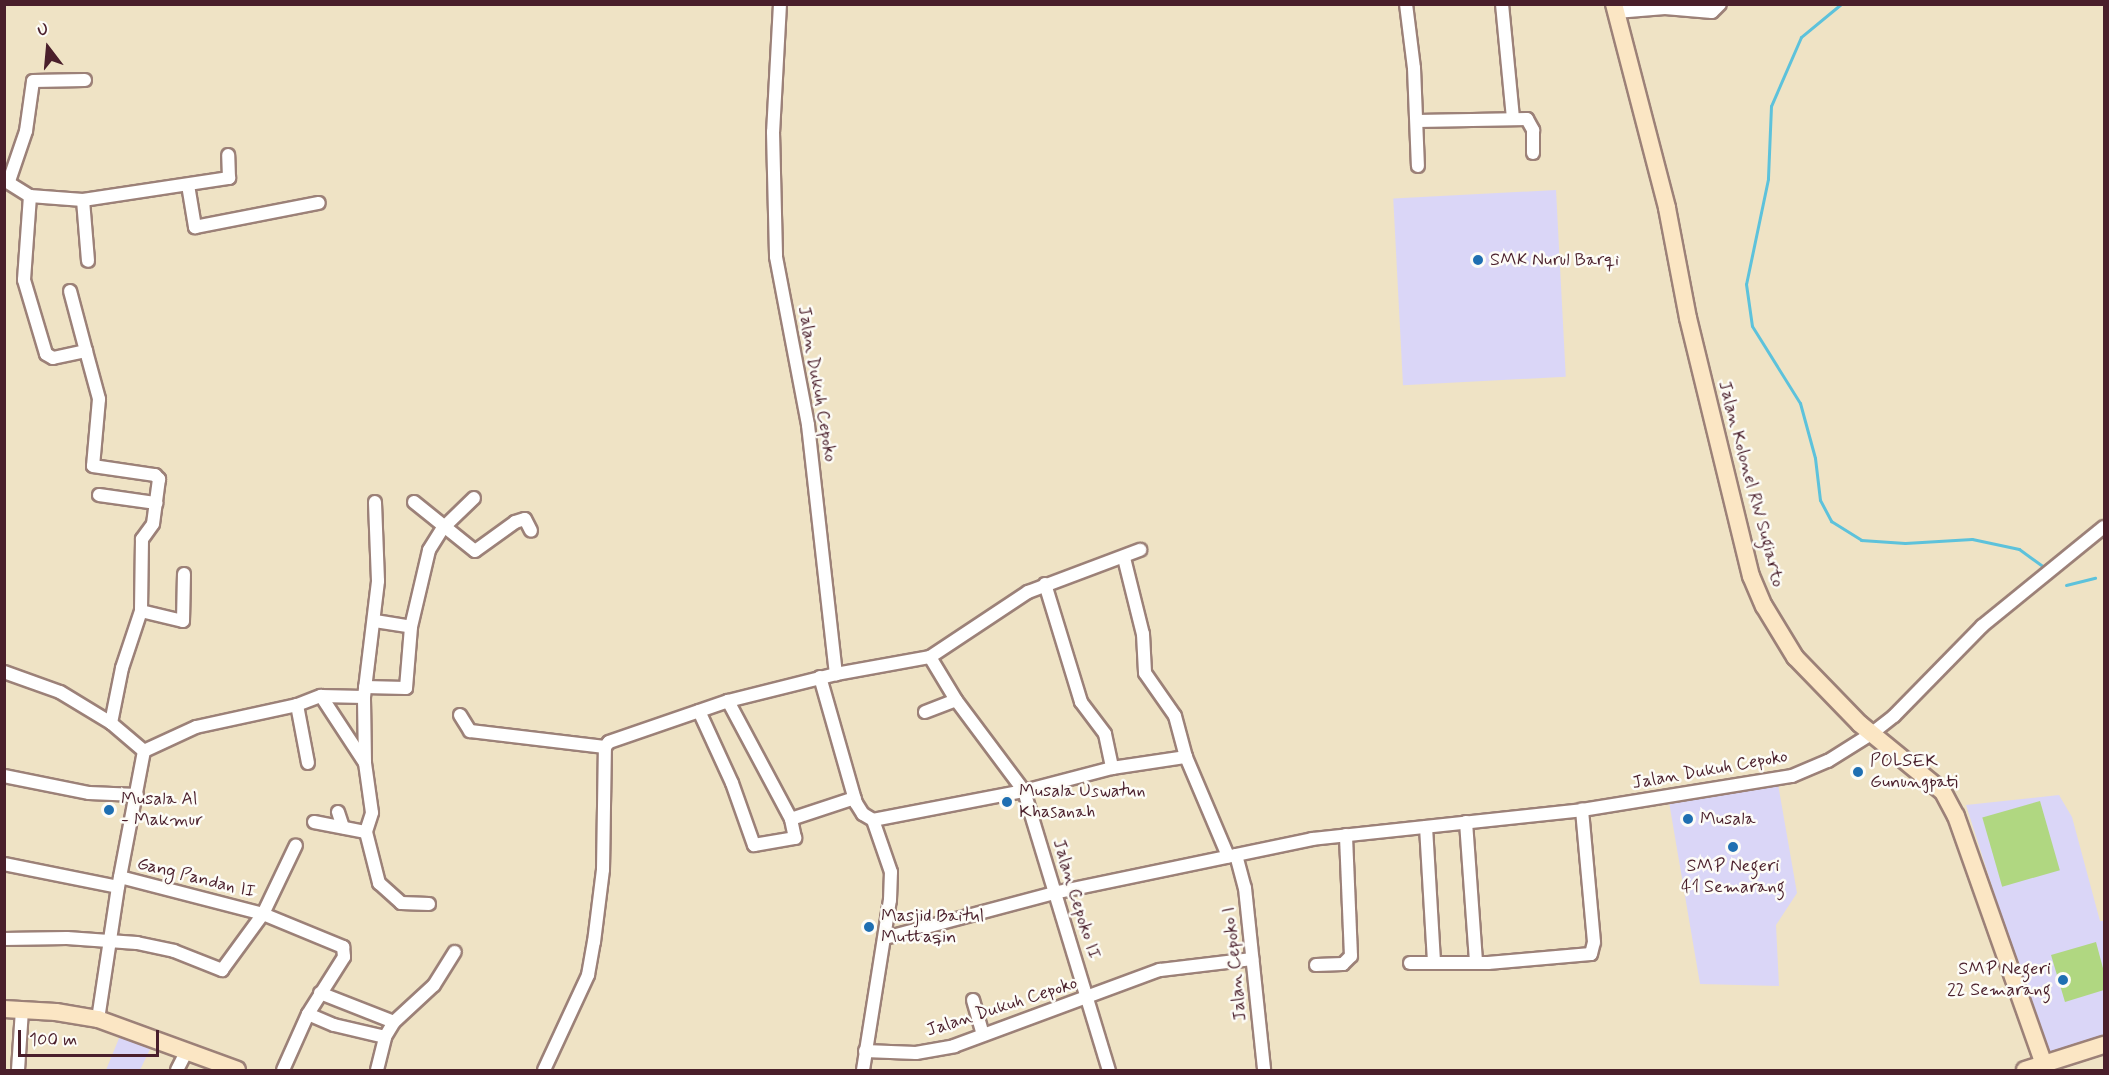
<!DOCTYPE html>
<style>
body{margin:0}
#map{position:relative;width:2109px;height:1075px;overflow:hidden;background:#efe3c5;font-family:Mynerve,sans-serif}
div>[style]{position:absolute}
.built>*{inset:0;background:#dad6f7;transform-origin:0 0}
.green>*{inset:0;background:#b0d781;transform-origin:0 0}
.stream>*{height:3px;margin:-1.5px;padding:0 1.5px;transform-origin:1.5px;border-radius:1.5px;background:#5dc2db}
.roads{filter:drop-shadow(2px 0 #9c8178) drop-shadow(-2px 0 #9c8178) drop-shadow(0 2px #9c8178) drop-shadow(0 -2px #9c8178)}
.street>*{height:12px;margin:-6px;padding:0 6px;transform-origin:6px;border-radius:6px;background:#fff}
.secondary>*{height:16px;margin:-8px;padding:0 8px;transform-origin:8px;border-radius:8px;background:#fbe6c4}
.dots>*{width:16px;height:16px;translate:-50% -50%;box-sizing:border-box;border:3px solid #fdfcf7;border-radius:50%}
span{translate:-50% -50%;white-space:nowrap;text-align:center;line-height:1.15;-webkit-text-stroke:5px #fdfcf7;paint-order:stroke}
.poi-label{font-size:18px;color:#4a1f2b}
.left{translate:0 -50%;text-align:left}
.right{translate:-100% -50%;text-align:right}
.street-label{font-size:18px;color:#4a1f2b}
.frame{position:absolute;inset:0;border:6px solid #4a1f2b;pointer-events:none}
.north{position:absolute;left:18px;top:18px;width:60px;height:60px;-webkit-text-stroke:4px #fdfcf7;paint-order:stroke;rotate:344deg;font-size:16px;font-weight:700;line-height:24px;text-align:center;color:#4a1f2b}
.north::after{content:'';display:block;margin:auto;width:21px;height:27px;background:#4a1f2b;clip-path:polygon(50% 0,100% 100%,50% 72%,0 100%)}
.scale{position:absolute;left:18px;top:1030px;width:141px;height:27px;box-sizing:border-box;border:3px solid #4a1f2b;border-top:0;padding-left:8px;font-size:18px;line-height:21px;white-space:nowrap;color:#4a1f2b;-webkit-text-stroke:4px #fdfcf7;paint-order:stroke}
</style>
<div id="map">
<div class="built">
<i style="left:1556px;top:190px;width:187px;height:163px;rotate:87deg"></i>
<i style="clip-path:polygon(1778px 784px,1797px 893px,1776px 925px,1779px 986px,1700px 984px,1669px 802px)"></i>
<i style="clip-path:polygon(2059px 795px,2072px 817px,2100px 921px,2104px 921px,2104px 1039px,2047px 1058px,1966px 805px)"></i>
<i style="clip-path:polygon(122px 1031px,153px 1043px,140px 1070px,106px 1070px)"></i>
</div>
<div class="green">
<i style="left:2040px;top:801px;width:72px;height:60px;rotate:74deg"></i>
<i style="clip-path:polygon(2096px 942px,2104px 972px,2104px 990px,2065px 1002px,2051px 955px)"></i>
</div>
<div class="stream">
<i style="left:1841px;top:4px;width:52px;rotate:140.5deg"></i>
<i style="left:1801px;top:37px;width:75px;rotate:113.5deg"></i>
<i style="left:1771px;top:106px;width:73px;rotate:92.4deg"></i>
<i style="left:1768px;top:179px;width:107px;rotate:101.8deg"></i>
<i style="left:1746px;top:284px;width:42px;rotate:81.9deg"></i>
<i style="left:1752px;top:326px;width:91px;rotate:58.1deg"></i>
<i style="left:1800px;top:403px;width:57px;rotate:74.7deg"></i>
<i style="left:1815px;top:458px;width:42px;rotate:83.2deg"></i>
<i style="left:1820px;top:500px;width:24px;rotate:62deg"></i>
<i style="left:1831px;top:521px;width:36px;rotate:32deg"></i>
<i style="left:1861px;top:540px;width:44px;rotate:3.9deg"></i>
<i style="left:1905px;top:543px;width:67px;rotate:-3.4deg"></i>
<i style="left:1972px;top:539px;width:48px;rotate:12deg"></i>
<i style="left:2019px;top:549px;width:32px;rotate:36deg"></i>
<i style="left:2066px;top:585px;width:30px;rotate:-14deg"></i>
</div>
<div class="roads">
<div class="street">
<i style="left:780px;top:4px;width:128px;rotate:93.1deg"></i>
<i style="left:773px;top:132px;width:125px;rotate:88.6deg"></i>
<i style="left:776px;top:257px;width:171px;rotate:79.2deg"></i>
<i style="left:808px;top:425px;width:251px;rotate:83.6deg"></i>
<i style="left:1406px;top:4px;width:64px;rotate:82.9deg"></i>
<i style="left:1414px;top:68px;width:98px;rotate:87.7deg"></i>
<i style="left:1502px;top:4px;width:115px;rotate:84.5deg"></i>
<i style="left:1616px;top:12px;width:49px;rotate:-4.7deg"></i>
<i style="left:1665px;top:8px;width:47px;rotate:4.9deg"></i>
<i style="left:1712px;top:12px;width:11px;rotate:-45deg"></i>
<i style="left:1417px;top:121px;width:110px;rotate:-1deg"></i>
<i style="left:1527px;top:119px;width:13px;rotate:61deg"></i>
<i style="left:1533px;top:130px;width:23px;rotate:90deg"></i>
<i style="left:4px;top:180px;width:31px;rotate:32deg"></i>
<i style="left:30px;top:196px;width:53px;rotate:4.3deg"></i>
<i style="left:83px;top:200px;width:148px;rotate:-8.6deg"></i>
<i style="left:229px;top:178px;width:23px;rotate:-92deg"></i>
<i style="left:9px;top:181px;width:53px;rotate:-71.2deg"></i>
<i style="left:26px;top:131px;width:50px;rotate:-82deg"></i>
<i style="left:33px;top:81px;width:52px;rotate:-1.1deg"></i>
<i style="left:188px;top:185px;width:43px;rotate:80.5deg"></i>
<i style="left:195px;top:227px;width:126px;rotate:-11deg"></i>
<i style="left:30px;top:196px;width:84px;rotate:94.1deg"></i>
<i style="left:24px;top:280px;width:77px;rotate:73.4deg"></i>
<i style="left:46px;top:354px;width:8px;rotate:30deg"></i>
<i style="left:53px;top:358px;width:34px;rotate:-12deg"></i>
<i style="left:86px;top:351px;width:62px;rotate:-104.9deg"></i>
<i style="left:83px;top:200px;width:61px;rotate:85.3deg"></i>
<i style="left:86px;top:351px;width:50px;rotate:74.8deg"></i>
<i style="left:99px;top:399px;width:67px;rotate:95.1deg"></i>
<i style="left:93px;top:466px;width:63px;rotate:8.3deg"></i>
<i style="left:155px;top:475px;width:6px;rotate:45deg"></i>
<i style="left:159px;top:479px;width:45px;rotate:97.6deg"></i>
<i style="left:153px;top:524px;width:19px;rotate:126deg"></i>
<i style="left:142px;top:539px;width:72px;rotate:90.8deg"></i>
<i style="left:99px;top:495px;width:58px;rotate:8deg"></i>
<i style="left:414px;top:502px;width:78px;rotate:38.8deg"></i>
<i style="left:475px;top:551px;width:49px;rotate:-35.9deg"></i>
<i style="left:515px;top:522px;width:10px;rotate:-17deg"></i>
<i style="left:525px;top:519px;width:13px;rotate:63deg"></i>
<i style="left:1124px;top:558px;width:78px;rotate:76deg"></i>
<i style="left:1143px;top:634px;width:39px;rotate:87deg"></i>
<i style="left:1145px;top:673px;width:52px;rotate:55.1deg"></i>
<i style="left:1175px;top:716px;width:42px;rotate:75deg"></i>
<i style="left:1186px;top:757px;width:108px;rotate:67deg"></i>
<i style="left:1045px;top:584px;width:123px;rotate:73deg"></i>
<i style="left:1081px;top:702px;width:40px;rotate:53deg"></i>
<i style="left:1105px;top:734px;width:35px;rotate:78deg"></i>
<i style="left:375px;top:621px;width:36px;rotate:9deg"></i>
<i style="left:411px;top:627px;width:79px;rotate:-76.8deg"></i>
<i style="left:429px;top:550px;width:26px;rotate:-58deg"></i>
<i style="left:443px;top:528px;width:43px;rotate:-44.1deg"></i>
<i style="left:930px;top:657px;width:50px;rotate:58.8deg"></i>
<i style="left:956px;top:700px;width:114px;rotate:53.2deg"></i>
<i style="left:1024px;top:791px;width:292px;rotate:73.1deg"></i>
<i style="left:4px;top:672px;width:59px;rotate:19.7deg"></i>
<i style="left:60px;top:692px;width:60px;rotate:31.3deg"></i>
<i style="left:111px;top:723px;width:43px;rotate:40.3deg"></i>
<i style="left:144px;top:751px;width:138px;rotate:100.8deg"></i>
<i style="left:118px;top:887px;width:134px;rotate:98.6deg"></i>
<i style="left:820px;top:677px;width:131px;rotate:74.1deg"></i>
<i style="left:856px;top:803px;width:13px;rotate:58deg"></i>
<i style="left:863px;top:814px;width:12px;rotate:31deg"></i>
<i style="left:365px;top:687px;width:41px;rotate:1.4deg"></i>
<i style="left:406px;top:688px;width:61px;rotate:-85.3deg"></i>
<i style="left:321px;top:696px;width:43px;rotate:1.3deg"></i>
<i style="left:297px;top:705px;width:26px;rotate:-21deg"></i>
<i style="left:321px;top:696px;width:80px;rotate:56.7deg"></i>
<i style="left:365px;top:763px;width:66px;rotate:-90.9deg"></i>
<i style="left:364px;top:697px;width:117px;rotate:-83.1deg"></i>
<i style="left:378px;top:581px;width:79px;rotate:-92.2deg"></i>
<i style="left:699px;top:711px;width:79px;rotate:65.4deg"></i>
<i style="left:732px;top:783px;width:66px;rotate:70.5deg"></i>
<i style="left:754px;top:845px;width:42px;rotate:-9.7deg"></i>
<i style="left:795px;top:838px;width:19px;rotate:-102deg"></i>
<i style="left:791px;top:819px;width:134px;rotate:-118.1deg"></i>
<i style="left:925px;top:712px;width:33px;rotate:-21deg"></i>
<i style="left:460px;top:715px;width:19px;rotate:58deg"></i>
<i style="left:470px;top:731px;width:136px;rotate:6.8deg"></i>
<i style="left:111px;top:723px;width:56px;rotate:-78.7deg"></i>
<i style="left:122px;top:668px;width:60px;rotate:-71.6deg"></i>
<i style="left:141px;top:611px;width:43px;rotate:13.4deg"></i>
<i style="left:183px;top:621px;width:47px;rotate:-88.8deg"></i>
<i style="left:144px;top:751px;width:57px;rotate:-24.8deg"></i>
<i style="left:196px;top:727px;width:103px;rotate:-12.3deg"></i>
<i style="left:297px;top:705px;width:59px;rotate:79.3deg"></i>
<i style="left:365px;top:763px;width:50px;rotate:82deg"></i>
<i style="left:372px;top:813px;width:20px;rotate:108deg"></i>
<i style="left:366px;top:832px;width:53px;rotate:75.7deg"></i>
<i style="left:379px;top:883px;width:30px;rotate:42deg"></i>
<i style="left:401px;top:903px;width:28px;rotate:2deg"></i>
<i style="left:4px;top:776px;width:87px;rotate:11.3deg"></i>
<i style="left:89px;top:793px;width:48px;rotate:2.4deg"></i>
<i style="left:338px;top:812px;width:16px;rotate:72deg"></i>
<i style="left:791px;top:819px;width:67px;rotate:-18.2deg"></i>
<i style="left:873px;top:820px;width:154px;rotate:-10.9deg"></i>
<i style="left:1024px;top:791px;width:91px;rotate:-14.6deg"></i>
<i style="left:1112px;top:768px;width:75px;rotate:-8.5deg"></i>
<i style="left:314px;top:822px;width:53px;rotate:10.9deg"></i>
<i style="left:1466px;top:822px;width:141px;rotate:85.9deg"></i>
<i style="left:1426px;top:827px;width:136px;rotate:86.6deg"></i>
<i style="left:1236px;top:855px;width:34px;rotate:75deg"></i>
<i style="left:1245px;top:888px;width:183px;rotate:84deg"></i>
<i style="left:4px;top:864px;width:116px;rotate:11.4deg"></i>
<i style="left:120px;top:877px;width:148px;rotate:14.5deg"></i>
<i style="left:263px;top:914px;width:87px;rotate:22.4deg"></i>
<i style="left:343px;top:947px;width:10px;rotate:84deg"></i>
<i style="left:344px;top:957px;width:67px;rotate:122.3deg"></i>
<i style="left:308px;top:1014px;width:61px;rotate:114.1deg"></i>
<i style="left:885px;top:938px;width:175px;rotate:-14.9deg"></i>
<i style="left:1054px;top:893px;width:264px;rotate:-11.8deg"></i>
<i style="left:1312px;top:839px;width:272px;rotate:-6.1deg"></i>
<i style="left:1582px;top:810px;width:213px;rotate:-9.2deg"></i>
<i style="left:1792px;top:776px;width:39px;rotate:-23deg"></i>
<i style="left:1828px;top:761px;width:51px;rotate:-32.1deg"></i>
<i style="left:1871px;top:734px;width:29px;rotate:-38deg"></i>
<i style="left:1894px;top:716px;width:126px;rotate:-45.6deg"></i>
<i style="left:1982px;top:626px;width:157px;rotate:-39.1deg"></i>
<i style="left:4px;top:939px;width:63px;rotate:-0.9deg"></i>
<i style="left:67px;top:938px;width:70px;rotate:4.1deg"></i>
<i style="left:137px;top:943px;width:38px;rotate:12deg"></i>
<i style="left:174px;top:951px;width:52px;rotate:21.6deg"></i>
<i style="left:222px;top:970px;width:69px;rotate:-53.8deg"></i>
<i style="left:263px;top:914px;width:76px;rotate:-64.4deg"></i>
<i style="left:1410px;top:963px;width:78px"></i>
<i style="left:1488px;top:963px;width:103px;rotate:-5deg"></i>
<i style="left:1591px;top:954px;width:12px;rotate:-76deg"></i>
<i style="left:1594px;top:942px;width:133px;rotate:-95.2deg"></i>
<i style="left:1316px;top:965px;width:27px;rotate:-2deg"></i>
<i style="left:1343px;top:964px;width:11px;rotate:-45deg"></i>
<i style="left:1351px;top:956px;width:121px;rotate:-92.4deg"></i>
<i style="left:320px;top:993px;width:79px;rotate:21.4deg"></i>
<i style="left:973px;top:1000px;width:36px;rotate:74deg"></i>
<i style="left:308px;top:1014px;width:28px;rotate:23deg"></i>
<i style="left:334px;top:1025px;width:52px;rotate:13.2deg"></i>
<i style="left:865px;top:1051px;width:51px;rotate:2.2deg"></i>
<i style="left:916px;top:1053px;width:39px;rotate:-10deg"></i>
<i style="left:954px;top:1046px;width:220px;rotate:-20.3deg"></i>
<i style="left:1160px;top:970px;width:93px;rotate:-6.8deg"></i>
<i style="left:18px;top:1070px;width:61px;rotate:-86.2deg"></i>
<i style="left:177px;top:1070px;width:18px;rotate:-63deg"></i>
<i style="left:377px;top:1070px;width:34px;rotate:-76deg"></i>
<i style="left:385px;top:1037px;width:17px;rotate:-59deg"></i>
<i style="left:394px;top:1022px;width:54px;rotate:-42.8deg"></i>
<i style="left:434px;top:985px;width:39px;rotate:-58deg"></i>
<i style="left:544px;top:1070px;width:105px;rotate:-65.1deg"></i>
<i style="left:588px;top:975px;width:34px;rotate:-80deg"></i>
<i style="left:594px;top:942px;width:73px;rotate:-82.9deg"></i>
<i style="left:603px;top:870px;width:123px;rotate:-89.1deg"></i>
<i style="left:605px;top:747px;width:6px;rotate:-51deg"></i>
<i style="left:609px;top:742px;width:126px;rotate:-19deg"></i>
<i style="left:728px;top:701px;width:111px;rotate:-14deg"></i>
<i style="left:836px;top:674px;width:96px;rotate:-10.3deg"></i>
<i style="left:930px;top:657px;width:118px;rotate:-33.6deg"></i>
<i style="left:1028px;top:592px;width:120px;rotate:-20.6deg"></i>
<i style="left:863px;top:1070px;width:172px;rotate:-81deg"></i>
<i style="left:890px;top:900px;width:28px;rotate:-88deg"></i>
<i style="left:891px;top:872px;width:55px;rotate:-109.1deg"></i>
</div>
<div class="secondary">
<i style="left:1614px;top:4px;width:211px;rotate:75.4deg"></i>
<i style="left:1667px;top:208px;width:112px;rotate:79.2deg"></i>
<i style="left:1688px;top:318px;width:266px;rotate:76.3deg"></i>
<i style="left:1751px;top:576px;width:33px;rotate:67deg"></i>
<i style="left:1764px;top:606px;width:60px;rotate:58.7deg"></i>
<i style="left:1795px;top:657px;width:93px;rotate:45.9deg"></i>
<i style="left:1860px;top:724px;width:107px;rotate:39.3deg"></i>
<i style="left:1943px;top:792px;width:27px;rotate:62deg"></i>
<i style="left:1956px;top:816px;width:269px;rotate:70.5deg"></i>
<i style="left:4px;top:1009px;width:52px;rotate:3.3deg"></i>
<i style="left:56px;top:1012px;width:43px;rotate:9.5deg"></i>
<i style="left:98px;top:1019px;width:148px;rotate:20.1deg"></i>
<i style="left:2025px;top:1070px;width:83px;rotate:-17.6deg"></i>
</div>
</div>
<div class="dots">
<i style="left:1478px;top:260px;background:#1f6fb2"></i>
<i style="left:1858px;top:772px;background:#1f6fb2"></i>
<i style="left:1007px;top:802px;background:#1f6fb2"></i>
<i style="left:109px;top:810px;background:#1f6fb2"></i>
<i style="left:1688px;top:819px;background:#1f6fb2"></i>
<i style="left:1733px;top:847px;background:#1f6fb2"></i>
<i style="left:869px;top:927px;background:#1f6fb2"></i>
<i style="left:2063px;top:980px;background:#1f6fb2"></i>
</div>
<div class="poi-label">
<span class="left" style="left:1490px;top:260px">SMK Nurul Barqi</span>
<span class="left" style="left:1870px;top:772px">POLSEK<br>Gunungpati</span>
<span class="left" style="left:1019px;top:802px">Musala Uswatun<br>Khasanah</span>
<span class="left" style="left:121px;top:810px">Musala Al<br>- Makmur</span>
<span class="left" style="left:1700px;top:819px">Musala</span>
<span style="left:1733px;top:877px">SMP Negeri<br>41 Semarang</span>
<span class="left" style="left:881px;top:927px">Masjid Baitul<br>Muttaqin</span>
<span class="right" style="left:2051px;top:980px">SMP Negeri<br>22 Semarang</span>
</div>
<div class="street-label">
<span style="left:817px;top:384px;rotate:80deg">Jalan Dukuh Cepoko</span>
<span style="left:1751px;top:484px;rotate:75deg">Jalan Kolonel RW Sugiarto</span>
<span style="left:1710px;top:770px;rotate:-10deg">Jalan Dukuh Cepoko</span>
<span style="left:196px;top:878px;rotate:14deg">Gang Pandan II</span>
<span style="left:1076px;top:899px;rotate:73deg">Jalan Cepoko II</span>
<span style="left:1235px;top:964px;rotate:-96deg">Jalan Cepoko I</span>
<span style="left:1002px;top:1007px;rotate:-18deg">Jalan Dukuh Cepoko</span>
</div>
<div class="frame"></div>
<div class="north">U</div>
<div class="scale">100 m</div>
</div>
